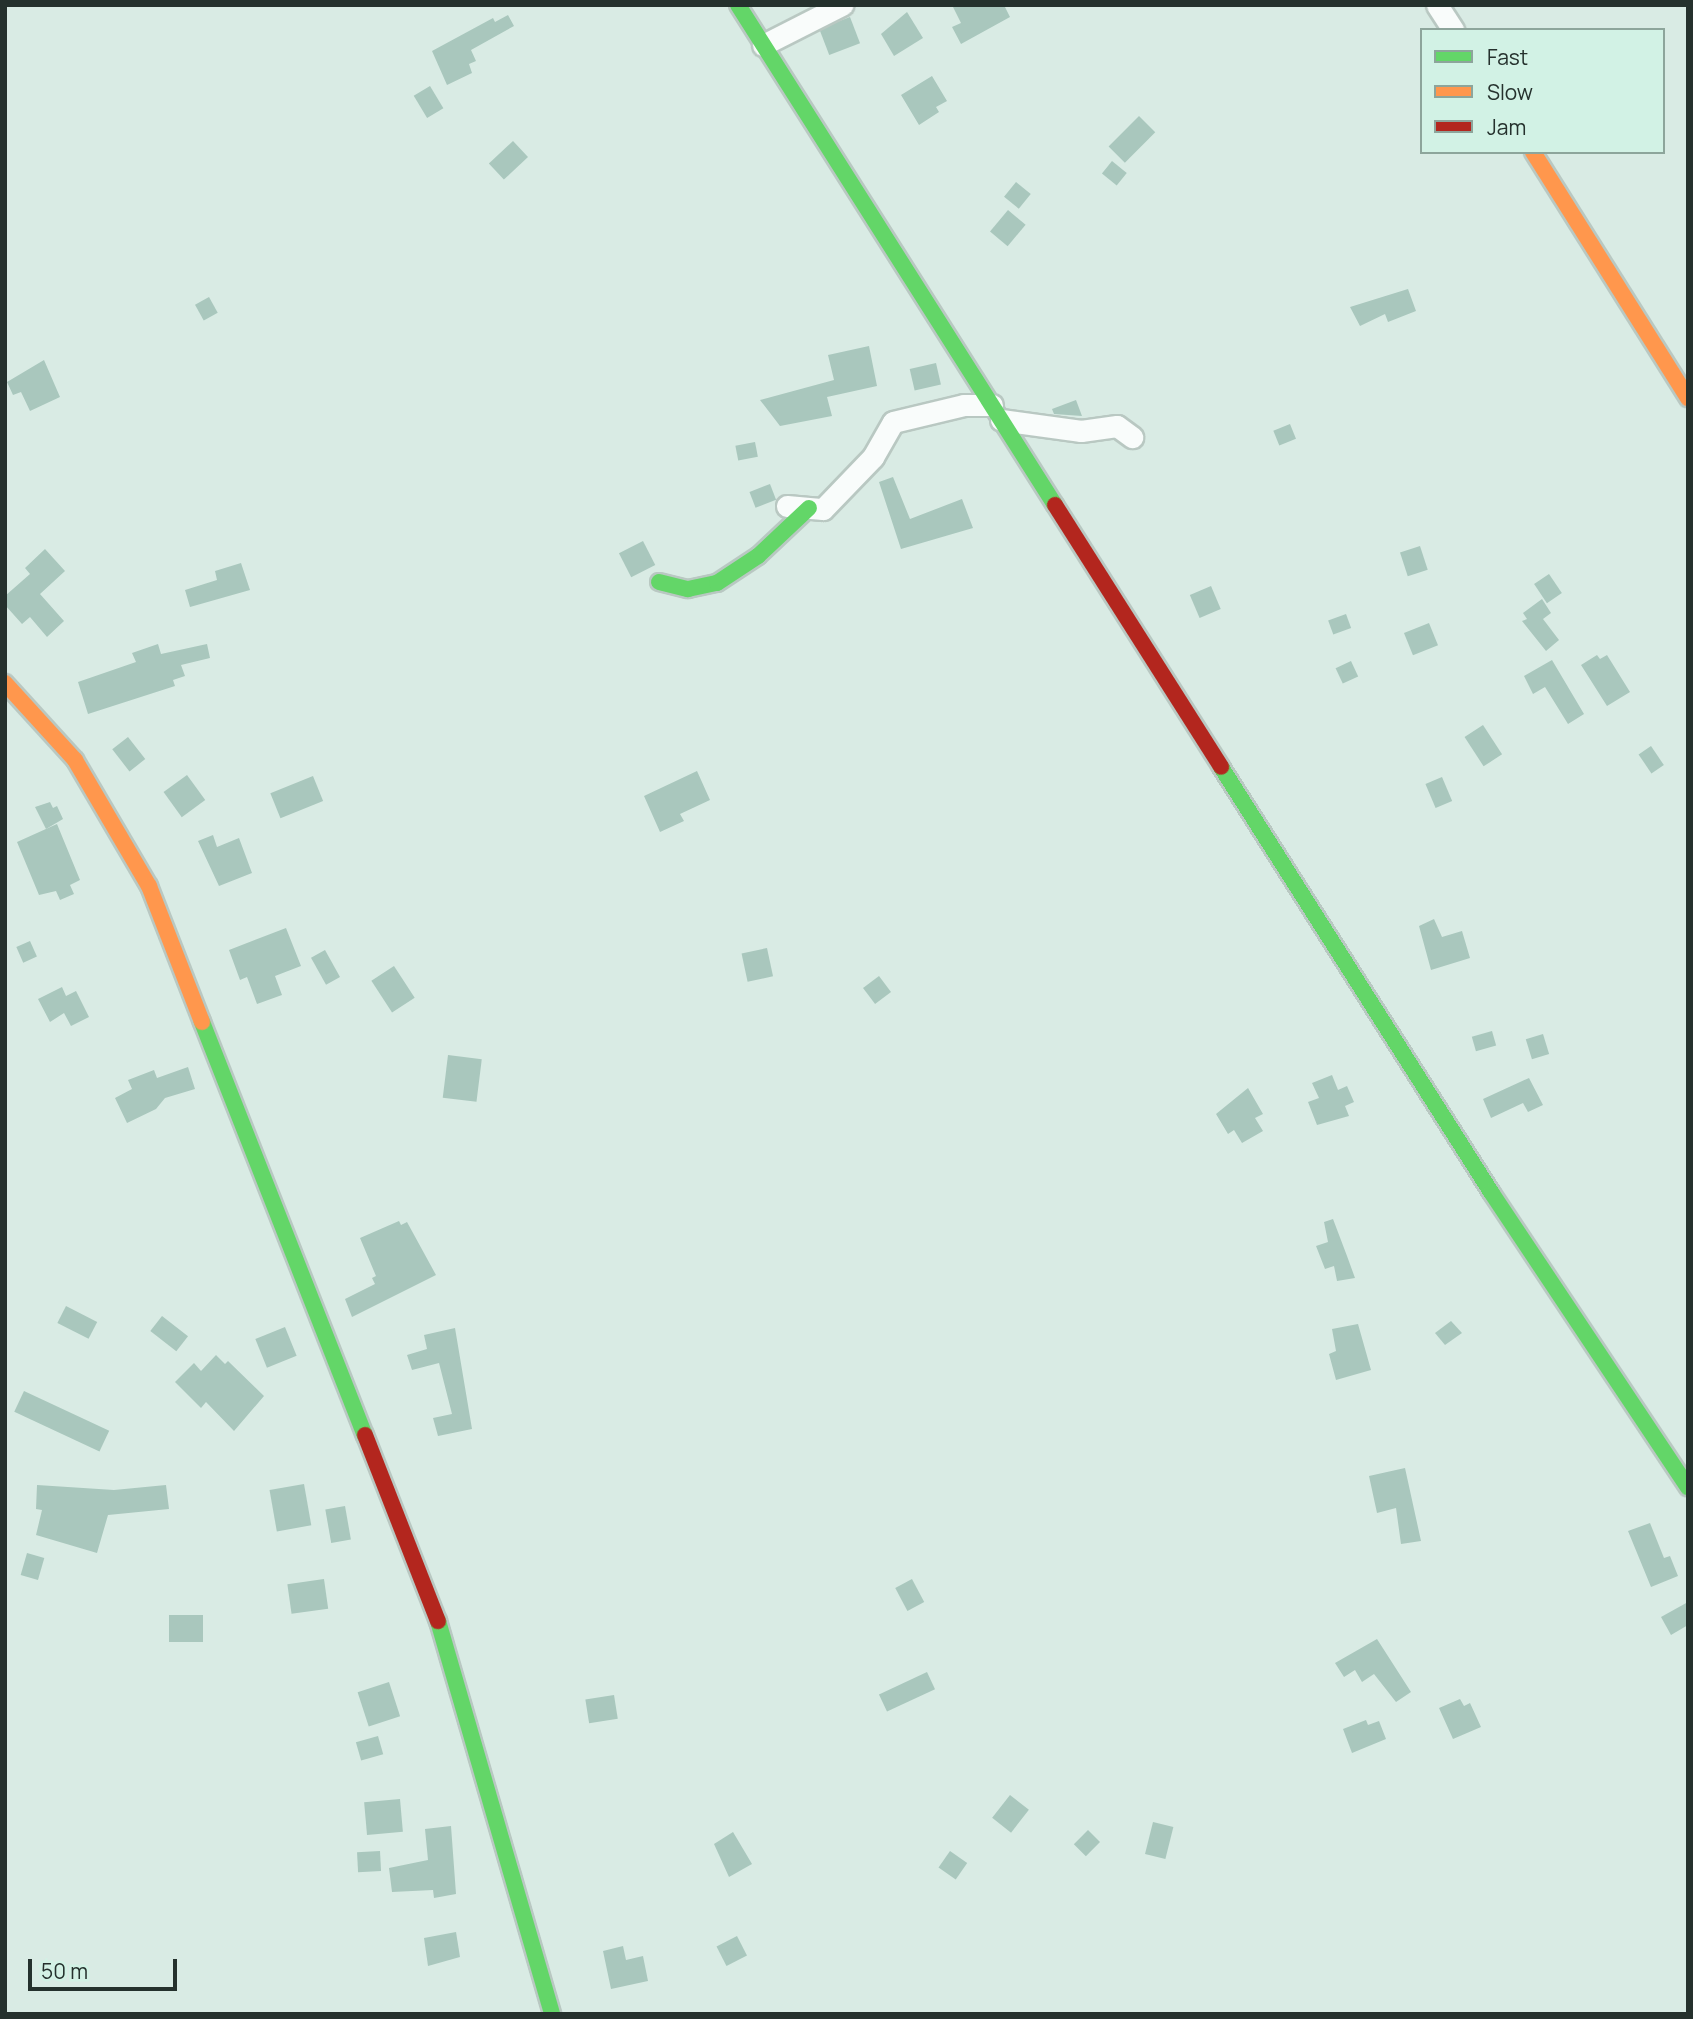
<!DOCTYPE html>
<style>
body{margin:0}
#map{position:relative;width:1693px;height:2019px;overflow:hidden;background:#d9ebe4;font-family:Manrope,sans-serif}
div>[style]{position:absolute}
.building>*{inset:0;background:#a9c7bd;transform-origin:0 0}
.roads{filter:drop-shadow(2px 0 #b9c8c2) drop-shadow(-2px 0 #b9c8c2) drop-shadow(0 2px #b9c8c2) drop-shadow(0 -2px #b9c8c2)}
.street>*{height:21px;margin:-10.5px;padding:0 10.5px;transform-origin:10.5px;border-radius:10.5px;background:#f9fcfb}
.fast>*{height:16px;margin:-8px;padding:0 8px;transform-origin:8px;border-radius:8px;background:#63d668}
.slow>*{height:16px;margin:-8px;padding:0 8px;transform-origin:8px;border-radius:8px;background:#ff974d}
.jam>*{height:16px;margin:-8px;padding:0 8px;transform-origin:8px;border-radius:8px;background:#b3261e}
span{translate:-50% -50%;white-space:nowrap;text-align:center;line-height:1.15;-webkit-text-stroke:5px #d2f2e5;paint-order:stroke}
.frame{position:absolute;inset:0;border:7px solid #25312d;pointer-events:none}
.legend{position:absolute;left:1420px;top:28px;width:245px;height:126px;box-sizing:border-box;background:#d2f2e5;border:2px solid #8da59b;margin:0;padding:9px 12px;list-style:none;font-size:21px;color:#25312d}
.legend li{display:flex;align-items:center;gap:14px;height:35px}
.legend b{width:35px;border:2px solid #8da59b}
.scale{position:absolute;left:28px;top:1959px;width:149px;height:32px;box-sizing:border-box;border:4px solid #25312d;border-top:0;padding-left:9px;font-size:21px;line-height:24px;white-space:nowrap;color:#25312d;-webkit-text-stroke:5px #d2f2e5;paint-order:stroke}
</style>
<div id="map">
<div class="building">
<i style="clip-path:polygon(952px 5px,1004px 5px,1010px 17px,961px 44px,952px 27px,961px 23px)"></i>
<i style="clip-path:polygon(907px 12px,923px 38px,894px 56px,881px 34px)"></i>
<i style="clip-path:polygon(508px 15px,514px 26px,471px 50px,476px 61px,469px 64px,472px 73px,447px 85px,432px 51px,493px 18px,495px 22px)"></i>
<i style="left:850px;top:17px;width:28px;height:33px;rotate:69deg"></i>
<i style="clip-path:polygon(932px 76px,947px 101px,936px 107px,939px 112px,919px 125px,901px 95px)"></i>
<i style="left:430px;top:86px;width:26px;height:19px;rotate:59deg"></i>
<i style="left:1139px;top:116px;width:23px;height:43px;rotate:45deg"></i>
<i style="left:513px;top:141px;width:22px;height:33px;rotate:47deg"></i>
<i style="left:1112px;top:161px;width:19px;height:16px;rotate:39deg"></i>
<i style="left:1016px;top:182px;width:19px;height:19px;rotate:39deg"></i>
<i style="left:1008px;top:210px;width:23px;height:28px;rotate:40deg"></i>
<i style="clip-path:polygon(1408px 289px,1416px 311px,1388px 322px,1385px 314px,1360px 326px,1350px 307px)"></i>
<i style="left:209px;top:297px;width:18px;height:16px;rotate:61deg"></i>
<i style="clip-path:polygon(869px 346px,877px 386px,827px 397px,832px 416px,780px 426px,760px 400px,834px 380px,828px 355px)"></i>
<i style="clip-path:polygon(44px 360px,60px 397px,30px 411px,21px 392px,13px 395px,7px 382px)"></i>
<i style="left:936px;top:363px;width:22px;height:27px;rotate:77deg"></i>
<i style="clip-path:polygon(1076px 400px,1082px 416px,1054px 414px,1052px 409px)"></i>
<i style="left:1290px;top:424px;width:16px;height:18px;rotate:68deg"></i>
<i style="left:755px;top:442px;width:15px;height:20px;rotate:79deg"></i>
<i style="clip-path:polygon(893px 477px,910px 519px,962px 499px,973px 528px,901px 549px,879px 482px)"></i>
<i style="left:770px;top:484px;width:17px;height:22px;rotate:69deg"></i>
<i style="left:643px;top:541px;width:27px;height:27px;rotate:63deg"></i>
<i style="left:1420px;top:546px;width:25px;height:21px;rotate:72deg"></i>
<i style="clip-path:polygon(45px 549px,65px 571px,40px 594px,64px 621px,47px 637px,30px 617px,22px 624px,5px 605px,5px 596px,30px 574px,25px 568px)"></i>
<i style="clip-path:polygon(241px 563px,250px 590px,190px 607px,185px 590px,217px 580px,215px 571px)"></i>
<i style="left:1549px;top:574px;width:23px;height:18px;rotate:56deg"></i>
<i style="left:1211px;top:586px;width:25px;height:23px;rotate:67deg"></i>
<i style="clip-path:polygon(1542px 599px,1551px 613px,1543px 619px,1559px 640px,1546px 651px,1522px 621px,1527px 619px,1523px 613px)"></i>
<i style="left:1346px;top:614px;width:15px;height:19px;rotate:70deg"></i>
<i style="left:1429px;top:623px;width:24px;height:27px;rotate:68deg"></i>
<i style="clip-path:polygon(158px 644px,161px 654px,207px 644px,210px 658px,181px 665px,185px 676px,173px 680px,175px 686px,88px 714px,78px 682px,136px 662px,132px 653px)"></i>
<i style="clip-path:polygon(1597px 655px,1600px 659px,1607px 655px,1630px 692px,1607px 706px,1581px 665px)"></i>
<i style="clip-path:polygon(1552px 660px,1584px 714px,1568px 724px,1545px 687px,1533px 694px,1524px 676px)"></i>
<i style="left:1351px;top:661px;width:17px;height:17px;rotate:65deg"></i>
<i style="left:1483px;top:725px;width:35px;height:22px;rotate:57deg"></i>
<i style="left:128px;top:737px;width:28px;height:20px;rotate:52deg"></i>
<i style="left:1651px;top:746px;width:23px;height:15px;rotate:56deg"></i>
<i style="clip-path:polygon(697px 771px,710px 800px,680px 814px,684px 821px,660px 832px,644px 796px)"></i>
<i style="left:187px;top:775px;width:31px;height:29px;rotate:54deg"></i>
<i style="left:313px;top:776px;width:27px;height:46px;rotate:68deg"></i>
<i style="left:1442px;top:777px;width:26px;height:18px;rotate:67deg"></i>
<i style="clip-path:polygon(50px 802px,53px 808px,57px 806px,63px 819px,46px 829px,35px 807px)"></i>
<i style="clip-path:polygon(57px 824px,80px 880px,70px 885px,74px 894px,60px 900px,56px 891px,39px 895px,17px 842px)"></i>
<i style="clip-path:polygon(213px 835px,217px 847px,239px 838px,252px 873px,219px 886px,198px 841px)"></i>
<i style="clip-path:polygon(1434px 919px,1442px 937px,1462px 931px,1470px 958px,1431px 970px,1419px 926px)"></i>
<i style="clip-path:polygon(286px 928px,301px 966px,275px 976px,282px 995px,257px 1004px,247px 977px,240px 980px,229px 950px)"></i>
<i style="left:30px;top:941px;width:17px;height:15px;rotate:66deg"></i>
<i style="left:767px;top:948px;width:29px;height:26px;rotate:78deg"></i>
<i style="left:325px;top:950px;width:31px;height:16px;rotate:61deg"></i>
<i style="left:394px;top:966px;width:38px;height:27px;rotate:57deg"></i>
<i style="left:879px;top:976px;width:20px;height:20px;rotate:53deg"></i>
<i style="clip-path:polygon(62px 987px,66px 996px,76px 991px,89px 1017px,71px 1026px,64px 1013px,50px 1022px,38px 999px)"></i>
<i style="left:1492px;top:1031px;width:15px;height:21px;rotate:74deg"></i>
<i style="left:1543px;top:1034px;width:21px;height:18px;rotate:73deg"></i>
<i style="left:448px;top:1055px;width:34px;height:43px;rotate:7deg"></i>
<i style="clip-path:polygon(188px 1067px,195px 1089px,165px 1098px,156px 1109px,127px 1123px,115px 1098px,132px 1089px,128px 1080px,154px 1070px,157px 1078px)"></i>
<i style="clip-path:polygon(1332px 1075px,1338px 1090px,1347px 1086px,1354px 1102px,1345px 1106px,1349px 1116px,1317px 1125px,1308px 1102px,1319px 1098px,1312px 1083px)"></i>
<i style="clip-path:polygon(1529px 1078px,1543px 1105px,1528px 1112px,1523px 1103px,1491px 1118px,1483px 1099px)"></i>
<i style="clip-path:polygon(1248px 1088px,1263px 1114px,1255px 1118px,1263px 1131px,1242px 1143px,1234px 1130px,1228px 1134px,1216px 1114px)"></i>
<i style="clip-path:polygon(1333px 1219px,1347px 1256px,1355px 1278px,1337px 1281px,1334px 1266px,1325px 1269px,1316px 1246px,1328px 1242px,1324px 1222px)"></i>
<i style="clip-path:polygon(399px 1221px,401px 1225px,407px 1222px,436px 1275px,352px 1317px,345px 1299px,375px 1284px,372px 1278px,376px 1276px,360px 1238px)"></i>
<i style="left:66px;top:1306px;width:35px;height:19px;rotate:27deg"></i>
<i style="left:162px;top:1316px;width:33px;height:19px;rotate:38deg"></i>
<i style="clip-path:polygon(1451px 1321px,1462px 1333px,1445px 1345px,1435px 1333px)"></i>
<i style="clip-path:polygon(1358px 1324px,1371px 1370px,1336px 1380px,1329px 1354px,1336px 1351px,1332px 1329px)"></i>
<i style="left:285px;top:1327px;width:31px;height:32px;rotate:68deg"></i>
<i style="clip-path:polygon(455px 1328px,472px 1429px,438px 1436px,433px 1418px,452px 1414px,439px 1363px,412px 1370px,407px 1355px,427px 1349px,424px 1335px)"></i>
<i style="clip-path:polygon(216px 1355px,225px 1364px,228px 1361px,264px 1396px,234px 1431px,206px 1402px,201px 1408px,175px 1382px,194px 1363px,201px 1371px)"></i>
<i style="left:24px;top:1391px;width:94px;height:23px;rotate:25deg"></i>
<i style="clip-path:polygon(1405px 1468px,1421px 1541px,1401px 1544px,1396px 1508px,1377px 1513px,1369px 1476px)"></i>
<i style="left:304px;top:1484px;width:42px;height:35px;rotate:80deg"></i>
<i style="clip-path:polygon(37px 1485px,114px 1490px,166px 1485px,169px 1509px,108px 1515px,97px 1553px,36px 1535px,42px 1510px,36px 1509px)"></i>
<i style="left:345px;top:1506px;width:34px;height:20px;rotate:80deg"></i>
<i style="clip-path:polygon(1650px 1523px,1664px 1558px,1670px 1556px,1678px 1576px,1651px 1587px,1628px 1531px)"></i>
<i style="left:27px;top:1553px;width:18px;height:23px;rotate:16deg"></i>
<i style="left:324px;top:1579px;width:30px;height:37px;rotate:82deg"></i>
<i style="left:912px;top:1579px;width:26px;height:19px;rotate:62deg"></i>
<i style="clip-path:polygon(1688px 1602px,1688px 1625px,1671px 1635px,1661px 1617px)"></i>
<i style="left:169px;top:1615px;width:34px;height:27px"></i>
<i style="clip-path:polygon(1377px 1639px,1411px 1692px,1396px 1702px,1374px 1674px,1362px 1682px,1355px 1670px,1344px 1677px,1335px 1663px)"></i>
<i style="left:927px;top:1672px;width:19px;height:53px;rotate:65deg"></i>
<i style="left:389px;top:1682px;width:36px;height:33px;rotate:72deg"></i>
<i style="left:614px;top:1695px;width:24px;height:29px;rotate:81deg"></i>
<i style="clip-path:polygon(1460px 1699px,1464px 1706px,1470px 1703px,1481px 1727px,1453px 1739px,1439px 1708px)"></i>
<i style="clip-path:polygon(1366px 1720px,1368px 1725px,1379px 1721px,1386px 1739px,1352px 1753px,1343px 1729px)"></i>
<i style="left:378px;top:1736px;width:19px;height:23px;rotate:74deg"></i>
<i style="left:1010px;top:1795px;width:24px;height:29px;rotate:38deg"></i>
<i style="left:400px;top:1799px;width:33px;height:36px;rotate:85deg"></i>
<i style="left:1153px;top:1822px;width:21px;height:33px;rotate:14deg"></i>
<i style="clip-path:polygon(451px 1826px,456px 1894px,434px 1898px,433px 1890px,392px 1892px,389px 1868px,428px 1860px,425px 1829px)"></i>
<i style="left:1088px;top:1830px;width:17px;height:20px;rotate:45deg"></i>
<i style="clip-path:polygon(733px 1832px,752px 1864px,729px 1877px,714px 1844px)"></i>
<i style="left:380px;top:1851px;width:20px;height:23px;rotate:87deg"></i>
<i style="left:950px;top:1851px;width:21px;height:20px;rotate:35deg"></i>
<i style="clip-path:polygon(456px 1932px,460px 1957px,428px 1966px,424px 1938px)"></i>
<i style="left:737px;top:1936px;width:22px;height:23px;rotate:63deg"></i>
<i style="clip-path:polygon(623px 1946px,626px 1960px,643px 1956px,648px 1981px,611px 1989px,603px 1951px)"></i>
</div>
<div class="roads">
<div class="street">
<i style="left:1437px;top:5px;width:30px;rotate:57deg"></i>
<i style="left:763px;top:45px;width:89px;rotate:-26.9deg"></i>
<i style="left:1001px;top:420px;width:81px;rotate:7.8deg"></i>
<i style="left:1081px;top:431px;width:36px;rotate:-8deg"></i>
<i style="left:1117px;top:426px;width:19px;rotate:36deg"></i>
<i style="left:787px;top:506px;width:36px;rotate:5deg"></i>
<i style="left:823px;top:509px;width:72px;rotate:-46.1deg"></i>
<i style="left:873px;top:457px;width:40px;rotate:-60.3deg"></i>
<i style="left:893px;top:422px;width:73px;rotate:-13.5deg"></i>
<i style="left:964px;top:405px;width:28px"></i>
</div>
<div class="fast">
<i style="left:738px;top:5px;width:592px;rotate:57.63deg"></i>
<i style="left:659px;top:582px;width:30px;rotate:14deg"></i>
<i style="left:688px;top:589px;width:30px;rotate:-12deg"></i>
<i style="left:717px;top:583px;width:49px;rotate:-33.4deg"></i>
<i style="left:758px;top:556px;width:70px;rotate:-43.3deg"></i>
<i style="left:1221px;top:767px;width:504px;rotate:57.57deg"></i>
<i style="left:1491px;top:1192px;width:355px;rotate:56.3deg"></i>
<i style="left:202px;top:1022px;width:444px;rotate:68.5deg"></i>
<i style="left:438px;top:1621px;width:409px;rotate:73.8deg"></i>
</div>
<div class="slow">
<i style="left:1533px;top:152px;width:291px;rotate:57.8deg"></i>
<i style="left:5px;top:683px;width:104px;rotate:47.7deg"></i>
<i style="left:75px;top:760px;width:146px;rotate:59.6deg"></i>
<i style="left:149px;top:886px;width:146px;rotate:68.7deg"></i>
</div>
<div class="jam">
<i style="left:1055px;top:505px;width:310px;rotate:57.6deg"></i>
<i style="left:365px;top:1435px;width:200px;rotate:68.6deg"></i>
</div>
</div>
<div class="frame"></div>
<ul class="legend">
<li><b style="height:9px;background:#63d668"></b>Fast</li>
<li><b style="height:9px;background:#ff974d"></b>Slow</li>
<li><b style="height:9px;background:#b3261e"></b>Jam</li>
</ul>
<div class="scale">50 m</div>
</div>
